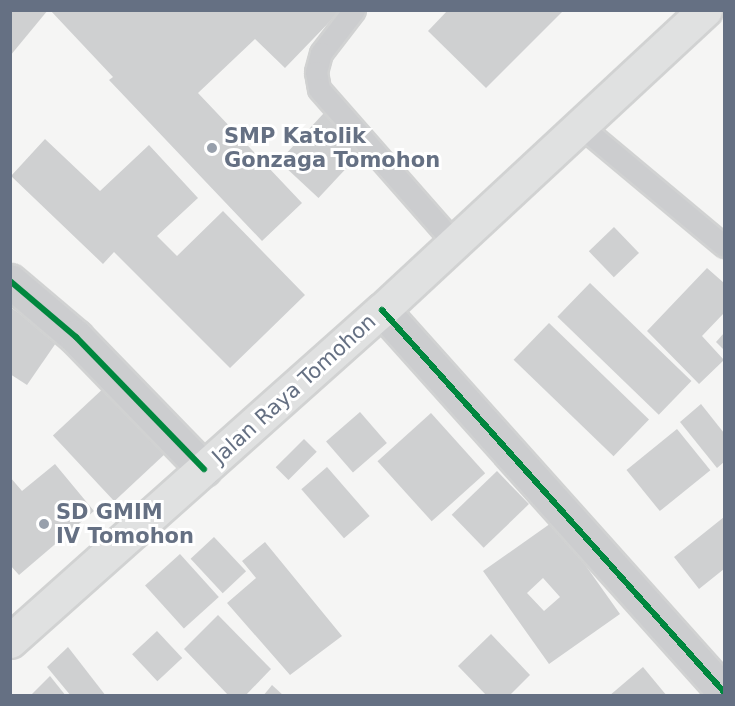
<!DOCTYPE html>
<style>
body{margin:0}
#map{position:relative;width:735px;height:706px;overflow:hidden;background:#f5f5f4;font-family:"DejaVu Sans",sans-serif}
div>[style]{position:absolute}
.building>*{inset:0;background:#cfd0d1;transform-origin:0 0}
.roads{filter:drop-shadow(2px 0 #d1d2d2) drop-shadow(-2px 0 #d1d2d2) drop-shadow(0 2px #d1d2d2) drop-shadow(0 -2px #d1d2d2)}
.lane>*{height:21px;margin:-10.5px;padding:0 10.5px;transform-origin:10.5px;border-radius:10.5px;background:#cccdcf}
.street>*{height:33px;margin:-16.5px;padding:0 16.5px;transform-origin:16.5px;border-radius:16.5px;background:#cccdcf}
.highway>*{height:33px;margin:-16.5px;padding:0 16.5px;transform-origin:16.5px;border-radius:16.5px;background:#e0e1e1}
.cycleway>*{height:6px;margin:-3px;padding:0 3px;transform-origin:3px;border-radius:3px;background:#00873e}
.dots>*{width:16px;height:16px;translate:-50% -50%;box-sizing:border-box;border:3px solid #fff;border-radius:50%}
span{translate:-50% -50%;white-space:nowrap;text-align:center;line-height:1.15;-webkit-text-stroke:6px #fff;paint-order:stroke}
.poi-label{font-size:21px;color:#657083;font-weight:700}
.left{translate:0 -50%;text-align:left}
.street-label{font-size:21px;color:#657083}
.frame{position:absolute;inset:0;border:12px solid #657083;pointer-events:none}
</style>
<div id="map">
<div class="building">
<i style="clip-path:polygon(10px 10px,48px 10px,10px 56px)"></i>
<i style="clip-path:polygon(50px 10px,341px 10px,285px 68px,255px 39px,198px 93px,302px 203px,262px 241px,109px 80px,113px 77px)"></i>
<i style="clip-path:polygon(448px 10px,564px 10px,486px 88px,428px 31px)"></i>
<i style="left:324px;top:113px;width:54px;height:66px;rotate:43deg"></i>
<i style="clip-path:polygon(45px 139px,100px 191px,149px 145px,198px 198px,157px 236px,177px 256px,223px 211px,305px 295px,230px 368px,114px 252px,103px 264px,11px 176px)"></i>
<i style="left:614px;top:227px;width:36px;height:35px;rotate:46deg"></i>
<i style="clip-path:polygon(707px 268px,724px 283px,724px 313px,702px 336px,724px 360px,699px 384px,647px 331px)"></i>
<i style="left:590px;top:283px;width:141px;height:47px;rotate:44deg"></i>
<i style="clip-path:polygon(10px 307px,58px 340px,27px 385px,10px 374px)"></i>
<i style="left:549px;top:323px;width:139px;height:51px;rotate:44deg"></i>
<i style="clip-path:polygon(724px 333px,724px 350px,716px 342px)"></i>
<i style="left:107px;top:385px;width:90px;height:74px;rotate:47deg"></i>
<i style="clip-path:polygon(701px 404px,724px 433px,724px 462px,717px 468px,680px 422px)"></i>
<i style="left:360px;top:412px;width:41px;height:45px;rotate:49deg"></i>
<i style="left:431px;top:413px;width:81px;height:72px;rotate:48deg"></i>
<i style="left:677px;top:429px;width:53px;height:65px;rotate:51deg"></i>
<i style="left:304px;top:439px;width:18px;height:40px;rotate:45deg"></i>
<i style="clip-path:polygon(55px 464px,94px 511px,19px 575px,10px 565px,10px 477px,22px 491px)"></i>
<i style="left:327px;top:467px;width:65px;height:34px;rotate:49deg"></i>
<i style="left:497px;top:471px;width:46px;height:63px;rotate:46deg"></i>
<i style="clip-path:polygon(724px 517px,724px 569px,699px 589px,674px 557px)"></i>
<i style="clip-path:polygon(evenodd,554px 521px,620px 614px,549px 664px,483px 571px,554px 521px,543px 578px,560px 597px,544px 611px,527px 593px,543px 578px)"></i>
<i style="left:214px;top:537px;width:47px;height:32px;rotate:47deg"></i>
<i style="clip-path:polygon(265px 542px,342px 636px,290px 675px,227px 603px,256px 578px,242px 561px)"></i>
<i style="left:180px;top:554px;width:58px;height:47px;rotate:48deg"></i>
<i style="clip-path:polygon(218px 615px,271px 669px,245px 696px,229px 696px,184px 649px)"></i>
<i style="left:157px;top:631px;width:37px;height:34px;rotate:47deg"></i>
<i style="clip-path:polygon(491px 634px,530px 675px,509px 696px,487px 696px,458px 666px)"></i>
<i style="clip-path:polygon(68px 647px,106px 696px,71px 696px,47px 667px)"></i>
<i style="clip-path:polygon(643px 667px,667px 696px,609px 696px)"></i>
<i style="clip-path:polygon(50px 676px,66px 696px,30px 696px)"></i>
<i style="clip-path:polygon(272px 685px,284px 696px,263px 696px)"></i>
</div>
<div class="roads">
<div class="lane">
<i style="left:354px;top:10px;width:54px;rotate:127.5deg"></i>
<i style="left:321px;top:53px;width:20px;rotate:105deg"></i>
<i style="left:316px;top:72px;width:17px;rotate:80deg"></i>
<i style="left:319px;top:89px;width:206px;rotate:48.7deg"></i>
<i style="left:583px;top:128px;width:184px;rotate:39.9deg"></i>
</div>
<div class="street">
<i style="left:10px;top:281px;width:87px;rotate:40.3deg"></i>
<i style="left:76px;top:337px;width:184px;rotate:45.9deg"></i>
<i style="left:382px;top:310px;width:513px;rotate:48.16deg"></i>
</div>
<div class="highway">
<i style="left:10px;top:641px;width:498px;rotate:-41.7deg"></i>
<i style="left:382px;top:310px;width:441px;rotate:-42.9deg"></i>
</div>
</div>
<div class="cycleway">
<i style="left:10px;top:281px;width:87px;rotate:40.3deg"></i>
<i style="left:76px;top:337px;width:184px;rotate:45.9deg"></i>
<i style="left:382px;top:310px;width:513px;rotate:48.16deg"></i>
</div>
<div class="dots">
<i style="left:212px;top:148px;background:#979fab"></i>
<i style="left:44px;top:524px;background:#979fab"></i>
</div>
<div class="poi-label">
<span class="left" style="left:224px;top:148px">SMP Katolik<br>Gonzaga Tomohon</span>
<span class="left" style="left:56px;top:524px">SD GMIM<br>IV Tomohon</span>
</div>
<div class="street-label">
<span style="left:294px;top:389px;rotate:-42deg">Jalan Raya Tomohon</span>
</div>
<div class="frame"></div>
</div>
